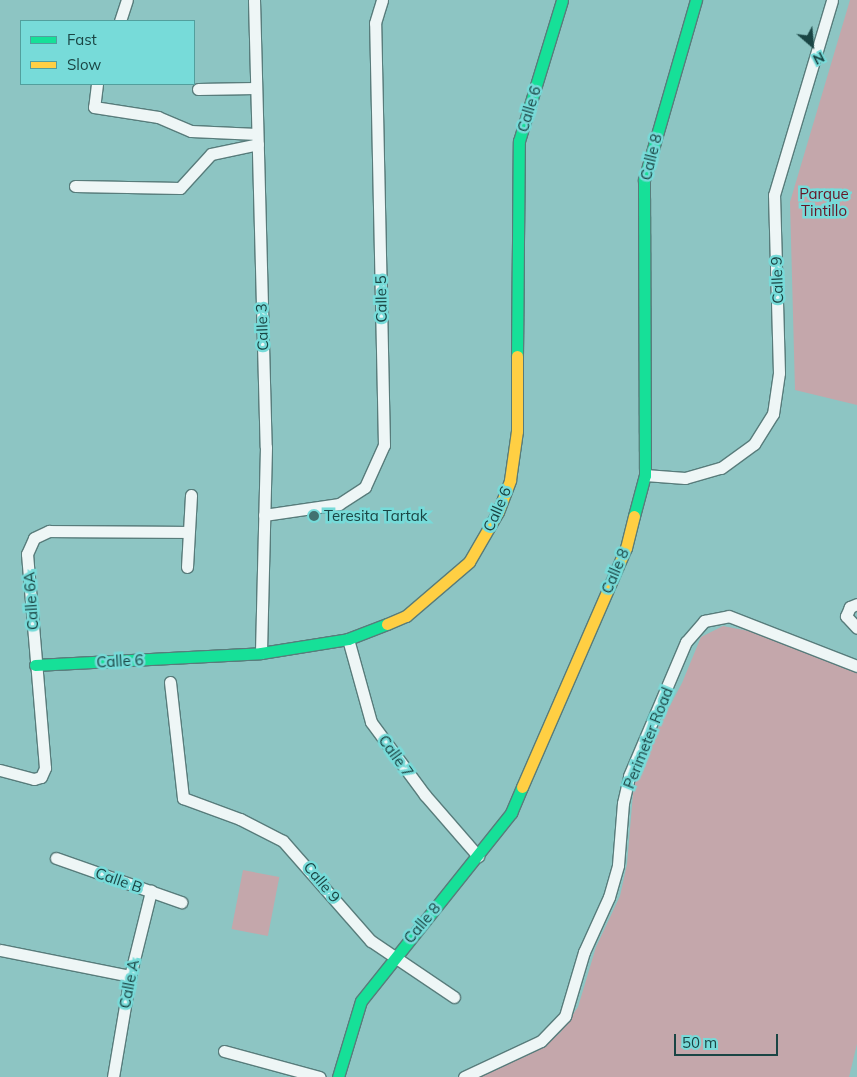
<!DOCTYPE html>
<style>
body{margin:0}
#map{position:relative;width:857px;height:1077px;overflow:hidden;background:#8dc5c3;font-family:Mulish,sans-serif}
div>[style]{position:absolute}
.green>*{inset:0;background:#c4a7ab;transform-origin:0 0}
.roads{filter:drop-shadow(1px 0 #587c7b) drop-shadow(-1px 0 #587c7b) drop-shadow(0 1px #587c7b) drop-shadow(0 -1px #587c7b)}
.street>*{height:11px;margin:-5.5px;padding:0 5.5px;transform-origin:5.5px;border-radius:5.5px;background:#eef6f6}
.fast>*{height:11px;margin:-5.5px;padding:0 5.5px;transform-origin:5.5px;border-radius:5.5px;background:#16e098}
.slow>*{height:11px;margin:-5.5px;padding:0 5.5px;transform-origin:5.5px;border-radius:5.5px;background:#ffcf43}
.dots>*{width:14px;height:14px;translate:-50% -50%;box-sizing:border-box;border:2px solid #77dbd9;border-radius:50%}
span{translate:-50% -50%;white-space:nowrap;text-align:center;line-height:1.15;-webkit-text-stroke:5px #77dbd9;paint-order:stroke}
.street-label{font-size:15px;color:#1a4544}
.park-label{font-size:15px;color:#661626}
.poi-label{font-size:15px;color:#1a4544}
.left{translate:0 -50%;text-align:left}
.legend{position:absolute;left:20px;top:20px;width:175px;height:65px;box-sizing:border-box;background:#77dbd9;border:1px solid #529f9d;margin:0;padding:6px 9px;list-style:none;font-size:15px;color:#1a4544}
.legend li{display:flex;align-items:center;gap:10px;height:25px}
.legend b{width:25px;border:1px solid #529f9d}
.north{position:absolute;left:787px;top:20px;width:50px;height:50px;-webkit-text-stroke:4px #77dbd9;paint-order:stroke;rotate:153deg;font-size:14px;font-weight:700;line-height:20px;text-align:center;color:#1a4544}
.north::after{content:'';display:block;margin:auto;width:18px;height:22px;background:#1a4544;clip-path:polygon(50% 0,100% 100%,50% 72%,0 100%)}
.scale{position:absolute;left:674px;top:1034px;width:104px;height:22px;box-sizing:border-box;border:2px solid #1a4544;border-top:0;padding-left:6px;font-size:15px;line-height:18px;white-space:nowrap;color:#1a4544;-webkit-text-stroke:4px #77dbd9;paint-order:stroke}
</style>
<div id="map">
<div class="green">
<i style="clip-path:polygon(850px 0,857px 0,857px 405px,795px 390px,790px 202px)"></i>
<i style="clip-path:polygon(723px 626px,759px 633px,857px 672px,857px 1044px,849px 1077px,474px 1077px,545px 1043px,560px 1033px,578px 1007px,596px 947px,620px 896px,627px 864px,634px 782px,642px 759px,682px 683px,701px 637px)"></i>
<i style="left:243px;top:870px;width:37px;height:60px;rotate:11deg"></i>
</div>
<div class="roads">
<div class="street">
<i style="left:254px;top:0;width:447px;rotate:88.5deg"></i>
<i style="left:266px;top:447px;width:206px;rotate:91.4deg"></i>
<i style="left:120px;top:21px;width:22px;rotate:-72deg"></i>
<i style="left:97px;top:84px;width:23px;rotate:97deg"></i>
<i style="left:94px;top:107px;width:65px;rotate:8.9deg"></i>
<i style="left:158px;top:117px;width:36px;rotate:23deg"></i>
<i style="left:191px;top:131px;width:66px;rotate:2.6deg"></i>
<i style="left:198px;top:89px;width:57px;rotate:-1deg"></i>
<i style="left:75px;top:186px;width:105px;rotate:1.1deg"></i>
<i style="left:180px;top:188px;width:46px;rotate:-47.6deg"></i>
<i style="left:211px;top:154px;width:48px;rotate:-12deg"></i>
<i style="left:645px;top:475px;width:40px;rotate:4.3deg"></i>
<i style="left:685px;top:478px;width:37px;rotate:-16deg"></i>
<i style="left:721px;top:468px;width:41px;rotate:-36deg"></i>
<i style="left:754px;top:444px;width:36px;rotate:-58deg"></i>
<i style="left:773px;top:414px;width:41px;rotate:-81.7deg"></i>
<i style="left:779px;top:373px;width:178px;rotate:-91.6deg"></i>
<i style="left:774px;top:195px;width:203px;rotate:-73.4deg"></i>
<i style="left:264px;top:515px;width:76px;rotate:-8.3deg"></i>
<i style="left:339px;top:504px;width:31px;rotate:-33deg"></i>
<i style="left:365px;top:487px;width:46px;rotate:-65.7deg"></i>
<i style="left:384px;top:445px;width:422px;rotate:-91.2deg"></i>
<i style="left:375px;top:23px;width:24px;rotate:-73deg"></i>
<i style="left:187px;top:567px;width:72px;rotate:-86.8deg"></i>
<i style="left:857px;top:604px;width:8px;rotate:157deg"></i>
<i style="left:850px;top:607px;width:10px;rotate:114deg"></i>
<i style="left:846px;top:616px;width:16px;rotate:47deg"></i>
<i style="left:348px;top:639px;width:86px;rotate:74.5deg"></i>
<i style="left:371px;top:722px;width:91px;rotate:53.5deg"></i>
<i style="left:425px;top:795px;width:81px;rotate:49deg"></i>
<i style="left:170px;top:682px;width:117px;rotate:83.6deg"></i>
<i style="left:183px;top:798px;width:61px;rotate:20.2deg"></i>
<i style="left:240px;top:819px;width:48px;rotate:27.1deg"></i>
<i style="left:283px;top:841px;width:133px;rotate:48.7deg"></i>
<i style="left:371px;top:941px;width:100px;rotate:34deg"></i>
<i style="left:0;top:770px;width:35px;rotate:15deg"></i>
<i style="left:34px;top:779px;width:7px;rotate:-16deg"></i>
<i style="left:41px;top:777px;width:10px;rotate:-66deg"></i>
<i style="left:45px;top:768px;width:215px;rotate:-94.8deg"></i>
<i style="left:27px;top:554px;width:17px;rotate:-66deg"></i>
<i style="left:34px;top:538px;width:17px;rotate:-25deg"></i>
<i style="left:49px;top:531px;width:139px;rotate:0.4deg"></i>
<i style="left:56px;top:858px;width:133px;rotate:19.4deg"></i>
<i style="left:0;top:950px;width:133px;rotate:11.3deg"></i>
<i style="left:224px;top:1051px;width:99px;rotate:15.2deg"></i>
<i style="left:113px;top:1077px;width:102px;rotate:-80.4deg"></i>
<i style="left:130px;top:976px;width:88px;rotate:-76.1deg"></i>
<i style="left:464px;top:1077px;width:85px;rotate:-25.1deg"></i>
<i style="left:541px;top:1041px;width:35px;rotate:-46deg"></i>
<i style="left:565px;top:1016px;width:67px;rotate:-73.5deg"></i>
<i style="left:584px;top:952px;width:60px;rotate:-65.6deg"></i>
<i style="left:609px;top:897px;width:33px;rotate:-74deg"></i>
<i style="left:618px;top:865px;width:62px;rotate:-85.4deg"></i>
<i style="left:623px;top:803px;width:28px;rotate:-77deg"></i>
<i style="left:629px;top:776px;width:146px;rotate:-67deg"></i>
<i style="left:686px;top:642px;width:28px;rotate:-49deg"></i>
<i style="left:704px;top:621px;width:25px;rotate:-11deg"></i>
<i style="left:729px;top:616px;width:137px;rotate:21.3deg"></i>
</div>
<div class="fast">
<i style="left:517px;top:356px;width:215px;rotate:-89.5deg"></i>
<i style="left:519px;top:141px;width:147px;rotate:-73deg"></i>
<i style="left:634px;top:516px;width:42px;rotate:-75deg"></i>
<i style="left:645px;top:475px;width:295px;rotate:-90.2deg"></i>
<i style="left:644px;top:180px;width:187px;rotate:-73.9deg"></i>
<i style="left:35px;top:665px;width:226px;rotate:-3deg"></i>
<i style="left:261px;top:653px;width:88px;rotate:-9.1deg"></i>
<i style="left:348px;top:639px;width:42px;rotate:-21deg"></i>
<i style="left:338px;top:1077px;width:79px;rotate:-73.2deg"></i>
<i style="left:361px;top:1001px;width:241px;rotate:-51.4deg"></i>
<i style="left:511px;top:813px;width:28px;rotate:-67deg"></i>
</div>
<div class="slow">
<i style="left:387px;top:624px;width:21px;rotate:-23deg"></i>
<i style="left:406px;top:616px;width:83px;rotate:-40.6deg"></i>
<i style="left:469px;top:562px;width:58px;rotate:-59.9deg"></i>
<i style="left:498px;top:512px;width:34px;rotate:-69deg"></i>
<i style="left:510px;top:480px;width:49px;rotate:-81.9deg"></i>
<i style="left:517px;top:431px;width:75px;rotate:-90deg"></i>
<i style="left:522px;top:787px;width:261px;rotate:-66.5deg"></i>
<i style="left:626px;top:548px;width:33px;rotate:-76deg"></i>
</div>
</div>
<div class="dots">
<i style="left:314px;top:516px;background:#427270"></i>
</div>
<div class="street-label">
<span style="left:529px;top:109px;rotate:-73deg">Calle 6</span>
<span style="left:651px;top:157px;rotate:-76deg">Calle 8</span>
<span style="left:777px;top:280px;rotate:-92deg">Calle 9</span>
<span style="left:381px;top:299px;rotate:-91deg">Calle 5</span>
<span style="left:262px;top:327px;rotate:-92deg">Calle 3</span>
<span style="left:497px;top:509px;rotate:-66deg">Calle 6</span>
<span style="left:615px;top:571px;rotate:-67deg">Calle 8</span>
<span style="left:31px;top:601px;rotate:-94deg">Calle 6A</span>
<span style="left:120px;top:661px;rotate:-3deg">Calle 6</span>
<span style="left:648px;top:738px;rotate:-68deg">Perimeter Road</span>
<span style="left:396px;top:756px;rotate:54deg">Calle 7</span>
<span style="left:119px;top:880px;rotate:19deg">Calle B</span>
<span style="left:322px;top:882px;rotate:50deg">Calle 9</span>
<span style="left:422px;top:923px;rotate:-50deg">Calle 8</span>
<span style="left:129px;top:984px;rotate:-79deg">Calle A</span>
</div>
<div class="park-label">
<span style="left:824px;top:202px">Parque<br>Tintillo</span>
</div>
<div class="poi-label">
<span class="left" style="left:324px;top:516px">Teresita Tartak</span>
</div>
<ul class="legend">
<li><b style="height:6px;background:#16e098"></b>Fast</li>
<li><b style="height:6px;background:#ffcf43"></b>Slow</li>
</ul>
<div class="north">N</div>
<div class="scale">50 m</div>
</div>
